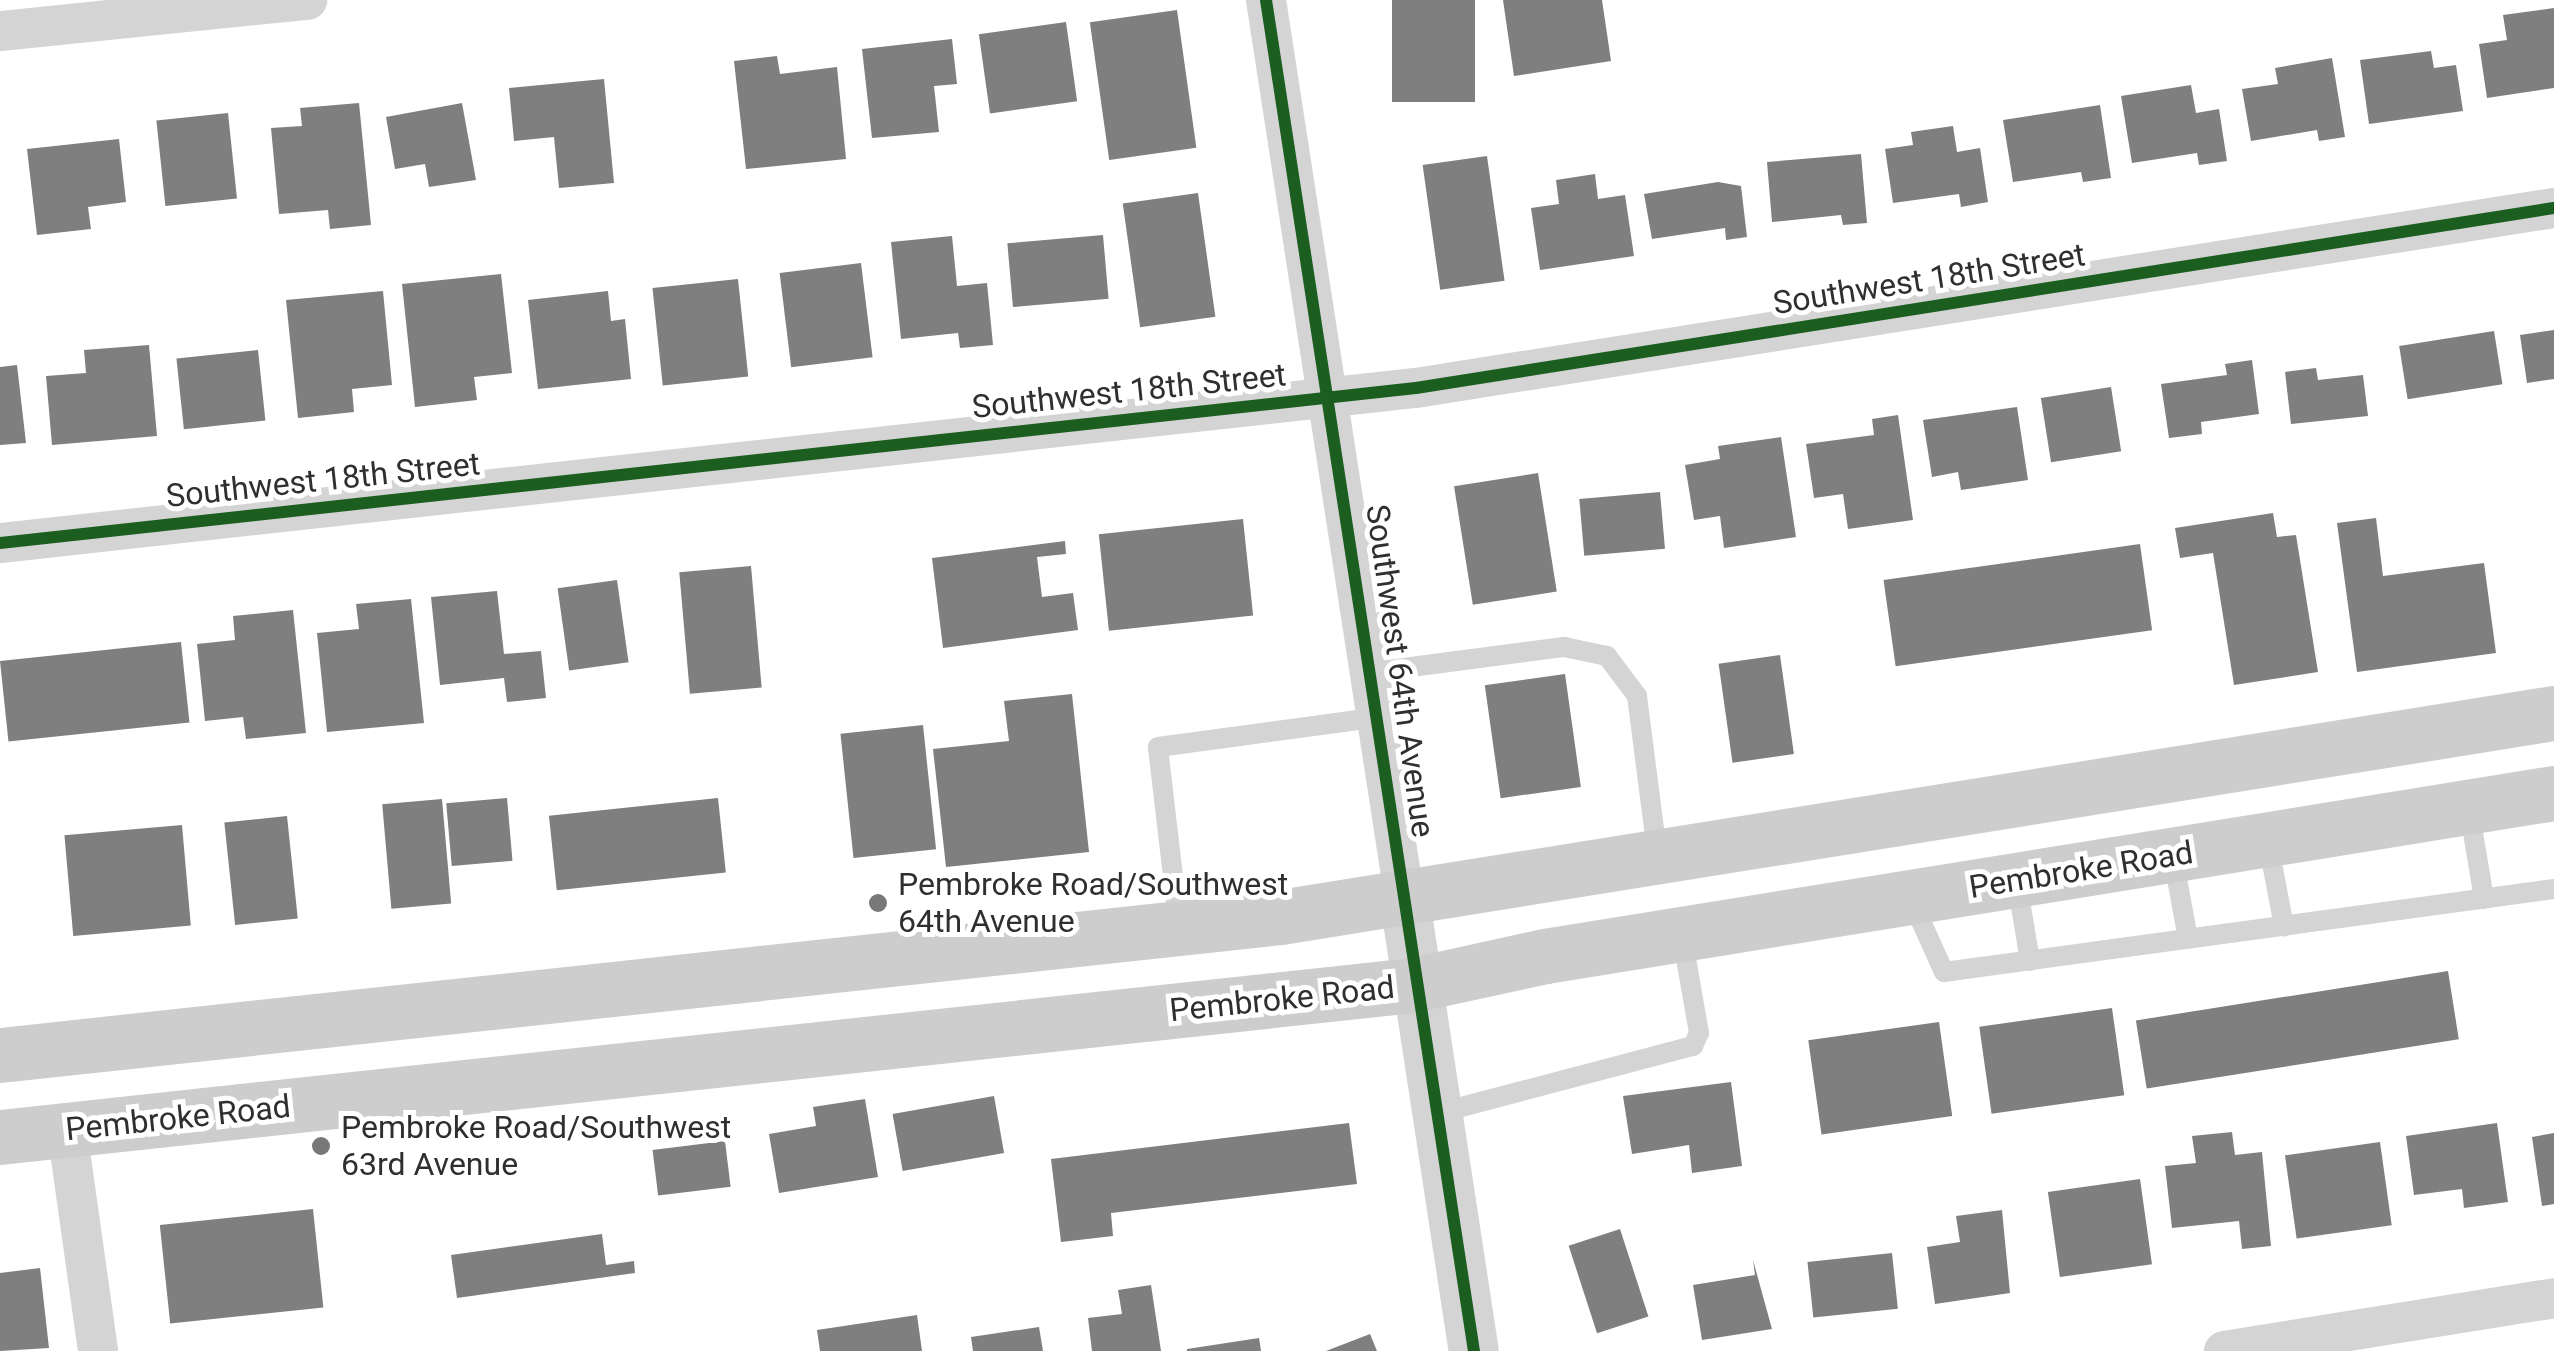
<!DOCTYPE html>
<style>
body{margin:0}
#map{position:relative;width:2554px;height:1351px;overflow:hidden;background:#fff;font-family:Roboto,sans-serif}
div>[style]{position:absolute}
.building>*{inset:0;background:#7f7f7f;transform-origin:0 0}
.service>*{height:20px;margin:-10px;padding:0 10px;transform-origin:10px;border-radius:10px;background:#d4d4d4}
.minor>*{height:40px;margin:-20px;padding:0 20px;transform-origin:20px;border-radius:20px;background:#d4d4d4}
.tertiary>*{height:50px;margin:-25px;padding:0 25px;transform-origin:25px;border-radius:25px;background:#d4d4d4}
.secondary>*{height:55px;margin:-27.5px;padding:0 27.5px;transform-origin:27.5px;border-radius:27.5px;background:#cdcdcd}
.cycleway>*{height:12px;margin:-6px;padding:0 6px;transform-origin:6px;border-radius:6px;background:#1b5e20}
.dots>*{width:28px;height:28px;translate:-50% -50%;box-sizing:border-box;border:5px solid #fff;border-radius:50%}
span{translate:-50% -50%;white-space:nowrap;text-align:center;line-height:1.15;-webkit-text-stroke:10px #fff;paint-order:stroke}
.street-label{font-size:32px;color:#2f2f2f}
.poi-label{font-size:32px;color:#2f2f2f}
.left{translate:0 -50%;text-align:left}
</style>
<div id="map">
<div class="building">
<i style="left:1392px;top:0;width:83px;height:102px"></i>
<i style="clip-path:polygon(1503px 0,1602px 0,1611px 61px,1514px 76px)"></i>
<i style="clip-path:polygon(2554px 8px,2554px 88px,2487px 98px,2479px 44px,2507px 40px,2503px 15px)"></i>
<i style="left:1177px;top:10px;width:139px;height:88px;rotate:82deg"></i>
<i style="left:1066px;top:22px;width:80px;height:88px;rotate:82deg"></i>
<i style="clip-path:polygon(952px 39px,957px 84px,934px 86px,939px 132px,872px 138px,862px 49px)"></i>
<i style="clip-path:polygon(2431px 51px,2434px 68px,2456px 65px,2463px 111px,2369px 124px,2360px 60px)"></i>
<i style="clip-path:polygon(777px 56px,780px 74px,837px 67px,846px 159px,746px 169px,734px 61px)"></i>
<i style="clip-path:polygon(2332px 58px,2345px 137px,2319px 141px,2317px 130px,2251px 141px,2242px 89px,2278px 84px,2275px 68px)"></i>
<i style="clip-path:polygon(604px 79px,614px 183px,559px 188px,554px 137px,514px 141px,509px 88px)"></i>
<i style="clip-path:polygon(2191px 85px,2196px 113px,2219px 109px,2227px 161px,2199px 165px,2197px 153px,2132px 163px,2121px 96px)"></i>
<i style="clip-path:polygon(359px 103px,371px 225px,330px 229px,328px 210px,279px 214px,271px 128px,302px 126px,300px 108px)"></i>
<i style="clip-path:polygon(462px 103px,476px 180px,429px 187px,425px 164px,395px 169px,386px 117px)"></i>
<i style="clip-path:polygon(2100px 105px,2111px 178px,2083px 182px,2081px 172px,2013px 182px,2003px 120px)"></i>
<i style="left:228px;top:113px;width:86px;height:72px;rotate:84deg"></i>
<i style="clip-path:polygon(1953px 126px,1957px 152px,1980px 148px,1988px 202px,1961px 207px,1959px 194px,1893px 203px,1885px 149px,1913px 145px,1911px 132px)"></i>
<i style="clip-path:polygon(119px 139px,126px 202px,88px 207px,91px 229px,37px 235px,27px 149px)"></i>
<i style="clip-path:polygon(1861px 154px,1867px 223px,1843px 225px,1841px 215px,1772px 222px,1767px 162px)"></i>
<i style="left:1487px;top:156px;width:126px;height:65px;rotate:82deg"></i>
<i style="clip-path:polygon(1595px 174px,1598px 199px,1625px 195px,1634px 256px,1540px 270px,1531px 208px,1559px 204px,1556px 180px)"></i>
<i style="clip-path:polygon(1718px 182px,1741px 186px,1747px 237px,1726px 240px,1725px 228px,1652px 239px,1644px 194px)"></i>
<i style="left:1198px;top:193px;width:125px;height:76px;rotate:82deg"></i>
<i style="left:1103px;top:235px;width:64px;height:96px;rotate:85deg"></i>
<i style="clip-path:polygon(952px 236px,957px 286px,987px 283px,993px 345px,960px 348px,958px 333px,901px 339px,891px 242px)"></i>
<i style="left:861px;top:263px;width:95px;height:82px;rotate:83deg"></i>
<i style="clip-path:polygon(501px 274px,512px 373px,474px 377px,477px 400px,415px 407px,402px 284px)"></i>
<i style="left:738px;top:279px;width:98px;height:86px;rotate:84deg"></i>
<i style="clip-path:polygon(383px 291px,392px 385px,352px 389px,354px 412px,298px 418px,286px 300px)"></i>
<i style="clip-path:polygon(608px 291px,611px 321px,625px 319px,631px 379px,538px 389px,528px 300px)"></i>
<i style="clip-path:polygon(2554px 330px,2554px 379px,2527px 383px,2520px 335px)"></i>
<i style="left:2494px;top:331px;width:54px;height:96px;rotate:81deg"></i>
<i style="clip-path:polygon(149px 345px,157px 436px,52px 445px,46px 376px,86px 373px,84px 350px)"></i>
<i style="left:258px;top:350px;width:71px;height:82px;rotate:84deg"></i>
<i style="clip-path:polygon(2252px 360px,2259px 414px,2201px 422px,2202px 434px,2169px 438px,2161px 384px,2227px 375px,2225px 364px)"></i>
<i style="clip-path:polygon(17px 365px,26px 443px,0 445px,0 367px)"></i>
<i style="clip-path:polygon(2316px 368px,2318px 380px,2363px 375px,2368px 416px,2291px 424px,2285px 372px)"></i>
<i style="left:2111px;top:387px;width:65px;height:71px;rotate:81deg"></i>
<i style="clip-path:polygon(2017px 407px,2028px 480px,1961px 490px,1958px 472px,1932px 477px,1923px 420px)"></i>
<i style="clip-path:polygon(1898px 415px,1913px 520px,1848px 529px,1843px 494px,1814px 498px,1806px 444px,1874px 435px,1872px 419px)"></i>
<i style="clip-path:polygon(1781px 437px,1796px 537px,1724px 548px,1720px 516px,1694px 520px,1685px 465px,1720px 459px,1718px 446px)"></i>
<i style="left:1538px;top:473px;width:120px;height:85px;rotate:81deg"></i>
<i style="left:1660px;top:492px;width:57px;height:81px;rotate:85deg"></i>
<i style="clip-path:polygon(2273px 513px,2277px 537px,2296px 535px,2318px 672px,2234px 685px,2213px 553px,2180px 558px,2175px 528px)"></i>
<i style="clip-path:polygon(2376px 518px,2383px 576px,2484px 563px,2496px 653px,2357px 672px,2337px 523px)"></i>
<i style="left:1243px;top:519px;width:97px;height:145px;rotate:84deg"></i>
<i style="clip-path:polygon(1065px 541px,1066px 554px,1037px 557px,1042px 597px,1073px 593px,1078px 630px,943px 648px,932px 558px)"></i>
<i style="left:2140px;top:544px;width:87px;height:259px;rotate:82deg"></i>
<i style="left:751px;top:566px;width:122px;height:72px;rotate:85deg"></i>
<i style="left:617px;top:580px;width:83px;height:60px;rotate:82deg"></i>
<i style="clip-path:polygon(497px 591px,504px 654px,541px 651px,546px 698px,507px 702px,504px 678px,440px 685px,431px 597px)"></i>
<i style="clip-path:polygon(411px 599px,424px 723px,327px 732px,317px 633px,359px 629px,356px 604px)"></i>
<i style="clip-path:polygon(293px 610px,306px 733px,246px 739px,243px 717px,205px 721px,197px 644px,235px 640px,233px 616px)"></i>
<i style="left:181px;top:642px;width:81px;height:182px;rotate:84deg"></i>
<i style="left:1780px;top:655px;width:100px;height:62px;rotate:82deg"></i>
<i style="left:1565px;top:674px;width:114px;height:81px;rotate:82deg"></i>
<i style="clip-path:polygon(1072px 694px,1089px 852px,946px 867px,933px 749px,1009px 741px,1004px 701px)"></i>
<i style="left:923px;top:725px;width:125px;height:83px;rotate:84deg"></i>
<i style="left:507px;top:798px;width:63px;height:61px;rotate:85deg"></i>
<i style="left:718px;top:798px;width:75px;height:170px;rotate:84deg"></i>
<i style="left:442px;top:799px;width:105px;height:60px;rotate:85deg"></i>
<i style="left:287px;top:816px;width:103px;height:63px;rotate:84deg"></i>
<i style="left:182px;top:825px;width:101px;height:118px;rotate:85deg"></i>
<i style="left:2448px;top:971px;width:69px;height:316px;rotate:81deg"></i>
<i style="left:2112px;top:1008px;width:88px;height:134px;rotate:82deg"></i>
<i style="left:1939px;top:1022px;width:95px;height:132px;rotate:82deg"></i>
<i style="clip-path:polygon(1731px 1082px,1742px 1166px,1692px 1173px,1689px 1145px,1632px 1154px,1623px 1096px)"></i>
<i style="left:994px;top:1096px;width:58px;height:103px;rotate:80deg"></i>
<i style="clip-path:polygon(865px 1099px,878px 1177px,779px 1193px,769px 1134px,816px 1126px,813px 1107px)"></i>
<i style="clip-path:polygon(1349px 1123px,1357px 1184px,1111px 1213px,1113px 1236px,1061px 1242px,1051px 1159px)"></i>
<i style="clip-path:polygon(2497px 1123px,2508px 1202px,2464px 1208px,2462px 1189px,2414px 1195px,2406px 1136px)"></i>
<i style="clip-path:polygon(2232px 1132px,2235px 1155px,2262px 1152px,2271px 1246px,2242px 1249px,2239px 1221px,2172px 1228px,2165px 1166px,2196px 1163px,2192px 1136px)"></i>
<i style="clip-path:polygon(2554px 1133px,2554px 1204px,2542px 1206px,2532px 1137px)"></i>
<i style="left:725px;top:1141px;width:46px;height:73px;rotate:83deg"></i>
<i style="left:2380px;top:1142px;width:84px;height:96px;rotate:82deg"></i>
<i style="left:2140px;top:1179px;width:86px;height:93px;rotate:82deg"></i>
<i style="left:313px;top:1209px;width:99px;height:154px;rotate:84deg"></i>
<i style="clip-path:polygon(2002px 1210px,2010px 1293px,1935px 1304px,1927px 1247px,1960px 1242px,1956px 1216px)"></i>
<i style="left:1620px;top:1229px;width:92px;height:54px;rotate:72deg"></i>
<i style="clip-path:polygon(602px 1234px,606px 1265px,634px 1261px,635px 1273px,457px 1298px,451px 1255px)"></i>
<i style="left:1892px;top:1253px;width:56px;height:85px;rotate:84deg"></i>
<i style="clip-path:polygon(1753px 1260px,1772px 1329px,1702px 1340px,1693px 1285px,1755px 1275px)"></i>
<i style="clip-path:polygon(40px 1268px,49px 1348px,0 1351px,0 1273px)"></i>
<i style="clip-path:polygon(1151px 1285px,1161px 1351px,1092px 1351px,1088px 1318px,1122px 1314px,1118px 1290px)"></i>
<i style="clip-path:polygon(917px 1315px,922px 1351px,820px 1351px,817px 1330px)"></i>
<i style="clip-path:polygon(1039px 1327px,1043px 1351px,973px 1351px,971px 1337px)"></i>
<i style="clip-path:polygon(1370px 1334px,1377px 1351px,1326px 1351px)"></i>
<i style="clip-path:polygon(1259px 1338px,1261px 1351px,1187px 1351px,1187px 1349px)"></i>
</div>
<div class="service">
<i style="left:1373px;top:672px;width:193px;rotate:-7.5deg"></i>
<i style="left:1564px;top:647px;width:44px;rotate:11.8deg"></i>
<i style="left:1607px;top:656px;width:50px;rotate:53.1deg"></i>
<i style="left:1637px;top:696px;width:157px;rotate:82.7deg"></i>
<i style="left:2469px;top:809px;width:91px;rotate:80.5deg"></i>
<i style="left:2268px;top:842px;width:86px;rotate:79.3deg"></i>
<i style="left:2173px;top:857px;width:83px;rotate:79.6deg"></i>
<i style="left:2017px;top:882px;width:80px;rotate:80.7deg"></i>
<i style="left:1911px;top:899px;width:80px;rotate:65.7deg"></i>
<i style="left:1944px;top:972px;width:616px;rotate:-7.75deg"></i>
<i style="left:1179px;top:927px;width:181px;rotate:-96.7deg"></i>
<i style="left:1158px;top:747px;width:224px;rotate:-7.7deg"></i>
<i style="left:1435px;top:1114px;width:267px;rotate:-14.8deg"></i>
<i style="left:1693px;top:1046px;width:14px;rotate:-65deg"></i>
<i style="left:1699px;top:1033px;width:98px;rotate:-99.9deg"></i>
</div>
<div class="minor">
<i style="left:1266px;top:0;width:906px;rotate:81.23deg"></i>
<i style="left:0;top:31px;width:309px;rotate:-5.8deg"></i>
<i style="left:0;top:543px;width:1424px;rotate:-6.25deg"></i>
<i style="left:1416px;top:388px;width:1152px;rotate:-8.99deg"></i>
<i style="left:67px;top:1130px;width:223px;rotate:82deg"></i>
<i style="left:2224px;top:1351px;width:334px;rotate:-9.1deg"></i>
</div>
<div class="tertiary">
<i style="left:1404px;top:895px;width:461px;rotate:81.3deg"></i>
</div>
<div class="secondary">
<i style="left:0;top:1055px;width:1287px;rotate:-6.15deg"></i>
<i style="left:1280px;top:917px;width:1290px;rotate:-9.1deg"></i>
<i style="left:0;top:1137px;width:1420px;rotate:-6.14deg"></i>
<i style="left:1412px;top:985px;width:136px;rotate:-12.3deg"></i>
<i style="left:1545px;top:956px;width:1022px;rotate:-9.18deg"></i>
</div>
<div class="cycleway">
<i style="left:1266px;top:0;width:1367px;rotate:81.25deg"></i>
<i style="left:0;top:543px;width:1424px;rotate:-6.25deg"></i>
<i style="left:1416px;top:388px;width:1152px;rotate:-8.99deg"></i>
</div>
<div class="dots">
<i style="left:878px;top:903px;background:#787878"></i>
<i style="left:321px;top:1146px;background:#787878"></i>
</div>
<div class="street-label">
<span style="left:1929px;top:279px;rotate:-9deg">Southwest 18th Street</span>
<span style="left:1129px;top:391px;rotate:-6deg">Southwest 18th Street</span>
<span style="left:323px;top:480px;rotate:-6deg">Southwest 18th Street</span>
<span style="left:1400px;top:671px;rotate:82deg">Southwest 64th Avenue</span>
<span style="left:2081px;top:870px;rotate:-9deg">Pembroke Road</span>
<span style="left:1282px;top:999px;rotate:-6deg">Pembroke Road</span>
<span style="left:178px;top:1118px;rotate:-6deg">Pembroke Road</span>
</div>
<div class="poi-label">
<span class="left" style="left:898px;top:903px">Pembroke Road/Southwest<br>64th Avenue</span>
<span class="left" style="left:341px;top:1146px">Pembroke Road/Southwest<br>63rd Avenue</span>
</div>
</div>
